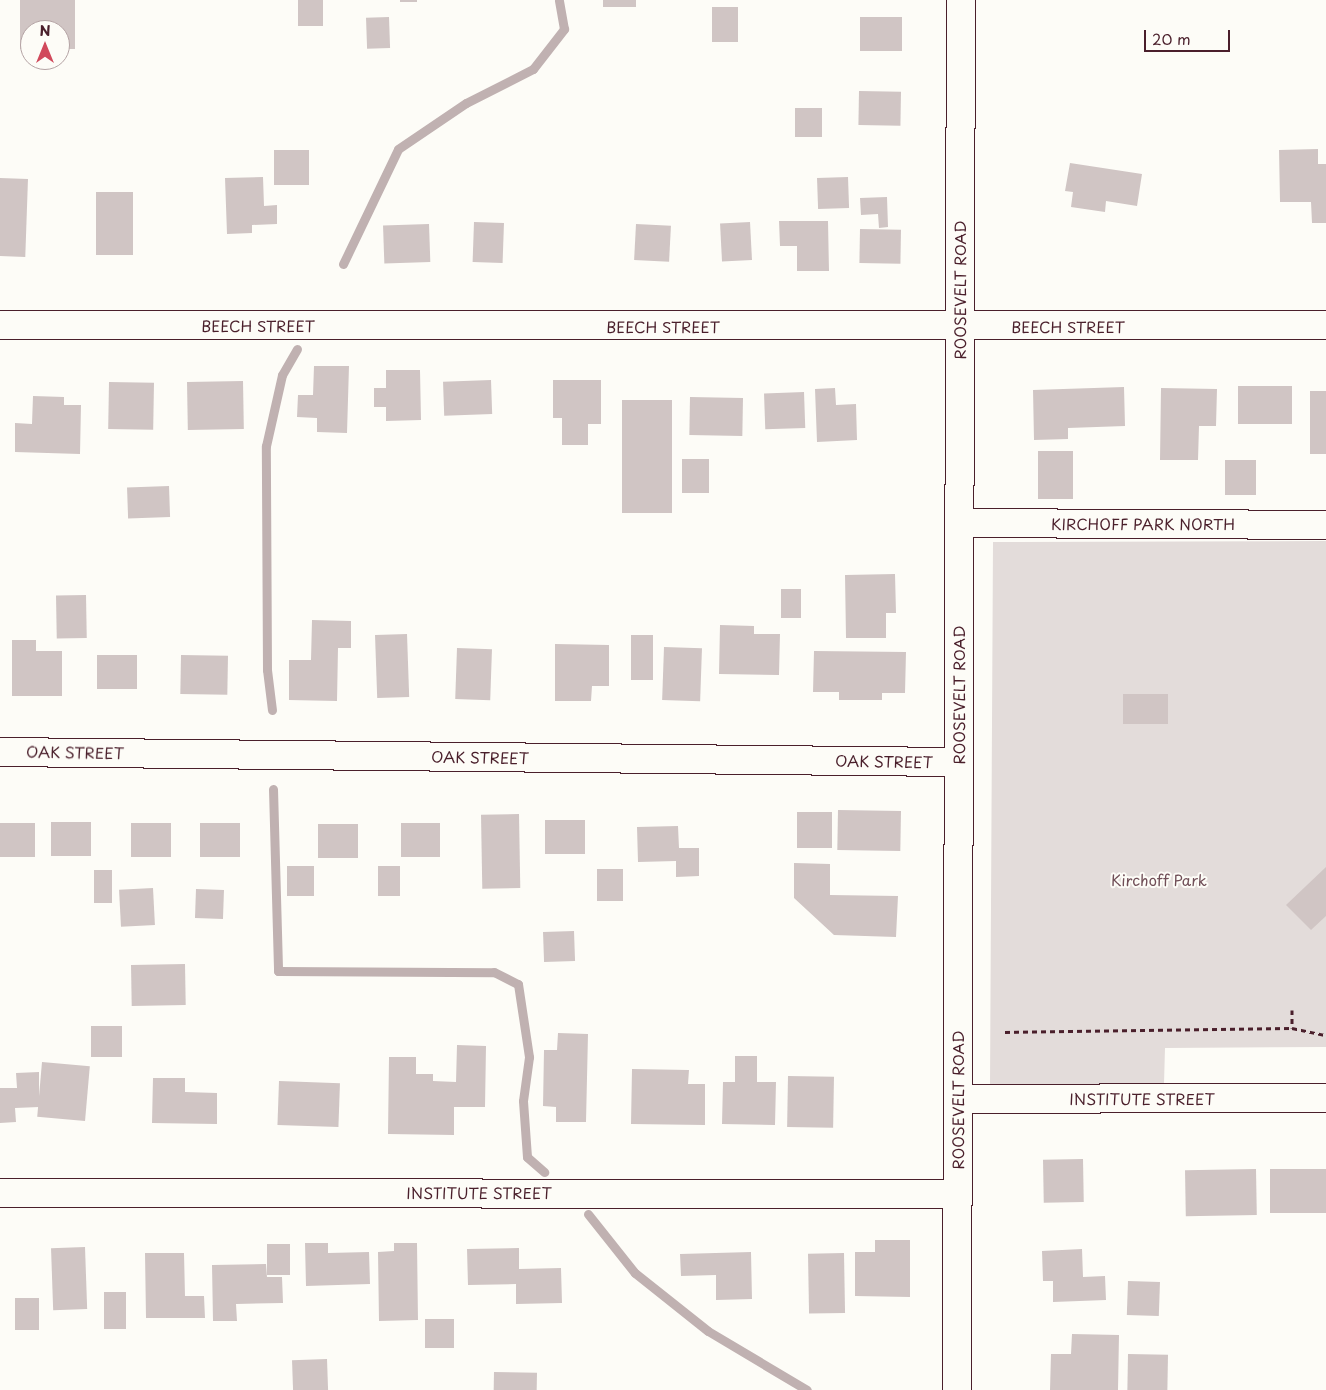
<!DOCTYPE html>
<style>
body{margin:0}
#map{position:relative;width:1326px;height:1390px;overflow:hidden;background:#fdfcf7;font-family:"Playpen Sans",sans-serif}
div>[style]{position:absolute}
.green>*{inset:0;background:#e3dcda}
.stream>*{height:9px;margin:-4.5px;padding:0 4.5px;transform-origin:4.5px;border-radius:4.5px;background:#c0b1b1}
.building>*{inset:0;background:#d0c5c4;transform-origin:0 0}
.path>*{height:3px;margin-top:-1.5px;transform-origin:0;background:repeating-linear-gradient(90deg,#4a1f2b 0 5px,transparent 0 9px)}
.roads{filter:drop-shadow(1px 0 #4a1f2b) drop-shadow(-1px 0 #4a1f2b) drop-shadow(0 1px #4a1f2b) drop-shadow(0 -1px #4a1f2b)}
.minor>*{height:28px;margin:-14px;padding:0 14px;transform-origin:14px;border-radius:14px;background:#fdfcf7}
span{translate:-50% -50%;white-space:nowrap;text-align:center;line-height:1.15;-webkit-text-stroke:4px #fdfcf7;paint-order:stroke}
.street-label{font-size:15px;color:#4a1f2b}
.park-label{font-size:15px;color:#704e57}
.north{position:absolute;left:20px;top:20px;width:50px;height:50px;box-sizing:border-box;background:#fdfcf7;border:1px solid #b5a4a5;border-radius:50%;rotate:0deg;font-size:14px;font-weight:700;line-height:20px;text-align:center;color:#4a1f2b}
.north::after{content:'';display:block;margin:auto;width:18px;height:22px;background:#d1495b;clip-path:polygon(50% 0,100% 100%,50% 72%,0 100%)}
.scale{position:absolute;left:1144px;top:30px;width:86px;height:22px;box-sizing:border-box;border:2px solid #4a1f2b;border-top:0;padding-left:6px;font-size:15px;line-height:18px;white-space:nowrap;color:#4a1f2b;-webkit-text-stroke:4px #fdfcf7;paint-order:stroke}
</style>
<div id="map">
<div class="green">
<i style="clip-path:polygon(1326px 541px,1326px 1047px,1165px 1048px,1164px 1084px,990px 1086px,993px 542px)"></i>
</div>
<div class="stream">
<i style="left:343px;top:264px;width:127px;rotate:-64.4deg"></i>
<i style="left:398px;top:149px;width:82px;rotate:-34.1deg"></i>
<i style="left:466px;top:103px;width:75px;rotate:-26.9deg"></i>
<i style="left:533px;top:69px;width:51px;rotate:-52.2deg"></i>
<i style="left:564px;top:29px;width:29px;rotate:-100deg"></i>
<i style="left:272px;top:710px;width:40px;rotate:-97.1deg"></i>
<i style="left:267px;top:670px;width:224px;rotate:-90.3deg"></i>
<i style="left:266px;top:446px;width:73px;rotate:-77.3deg"></i>
<i style="left:282px;top:375px;width:30px;rotate:-60deg"></i>
<i style="left:273px;top:789px;width:182px;rotate:88.4deg"></i>
<i style="left:278px;top:971px;width:216px;rotate:0.3deg"></i>
<i style="left:494px;top:972px;width:27px;rotate:27deg"></i>
<i style="left:518px;top:984px;width:74px;rotate:81.4deg"></i>
<i style="left:529px;top:1057px;width:44px;rotate:97.8deg"></i>
<i style="left:523px;top:1101px;width:56px;rotate:85.9deg"></i>
<i style="left:527px;top:1157px;width:23px;rotate:41deg"></i>
<i style="left:588px;top:1214px;width:75px;rotate:51.5deg"></i>
<i style="left:635px;top:1273px;width:93px;rotate:38.5deg"></i>
<i style="left:708px;top:1331px;width:115px;rotate:30.8deg"></i>
</div>
<div class="building">
<i style="clip-path:polygon(20px 0,75px 0,75px 49px,60px 49px,60px 30px,30px 30px,30px 49px,20px 49px)"></i>
<i style="left:298px;top:0;width:25px;height:26px"></i>
<i style="left:400px;top:0;width:17px;height:2px"></i>
<i style="left:603px;top:0;width:33px;height:7px"></i>
<i style="left:712px;top:7px;width:26px;height:35px"></i>
<i style="left:389px;top:17px;width:31px;height:23px;rotate:88deg"></i>
<i style="left:860px;top:17px;width:42px;height:34px"></i>
<i style="left:859px;top:91px;width:42px;height:34px;rotate:1deg"></i>
<i style="left:795px;top:108px;width:27px;height:29px"></i>
<i style="clip-path:polygon(1318px 149px,1318px 164px,1326px 164px,1326px 223px,1312px 223px,1311px 202px,1280px 202px,1279px 150px)"></i>
<i style="left:274px;top:150px;width:35px;height:35px"></i>
<i style="clip-path:polygon(1070px 163px,1142px 174px,1137px 206px,1106px 201px,1105px 212px,1071px 207px,1073px 192px,1065px 191px)"></i>
<i style="clip-path:polygon(263px 177px,264px 206px,277px 205px,277px 224px,252px 225px,252px 233px,227px 234px,225px 178px)"></i>
<i style="left:848px;top:177px;width:31px;height:31px;rotate:88deg"></i>
<i style="left:0;top:178px;width:28px;height:78px;rotate:2deg"></i>
<i style="left:96px;top:192px;width:37px;height:63px"></i>
<i style="clip-path:polygon(887px 197px,888px 227px,879px 228px,878px 214px,861px 215px,860px 198px)"></i>
<i style="clip-path:polygon(779px 221px,828px 221px,829px 271px,797px 271px,797px 246px,780px 246px)"></i>
<i style="left:474px;top:222px;width:30px;height:40px;rotate:2deg"></i>
<i style="left:750px;top:222px;width:38px;height:30px;rotate:87deg"></i>
<i style="left:429px;top:224px;width:38px;height:46px;rotate:88deg"></i>
<i style="left:636px;top:224px;width:35px;height:36px;rotate:3deg"></i>
<i style="left:860px;top:229px;width:41px;height:34px;rotate:1deg"></i>
<i style="clip-path:polygon(314px 366px,349px 366px,347px 433px,317px 432px,317px 418px,297px 417px,298px 395px,313px 395px)"></i>
<i style="clip-path:polygon(386px 370px,420px 370px,421px 420px,386px 421px,386px 407px,374px 407px,374px 388px,386px 388px)"></i>
<i style="left:491px;top:380px;width:34px;height:48px;rotate:88deg"></i>
<i style="clip-path:polygon(553px 380px,601px 380px,601px 424px,588px 424px,588px 445px,562px 445px,562px 418px,553px 418px)"></i>
<i style="left:243px;top:381px;width:48px;height:56px;rotate:89deg"></i>
<i style="left:109px;top:382px;width:45px;height:47px;rotate:1deg"></i>
<i style="left:1292px;top:386px;width:38px;height:54px;rotate:90deg"></i>
<i style="clip-path:polygon(1124px 387px,1125px 426px,1068px 428px,1068px 439px,1034px 440px,1033px 390px)"></i>
<i style="clip-path:polygon(835px 388px,836px 405px,856px 404px,857px 440px,817px 442px,815px 389px)"></i>
<i style="clip-path:polygon(1161px 388px,1217px 389px,1216px 426px,1199px 426px,1198px 460px,1160px 460px)"></i>
<i style="left:1310px;top:391px;width:16px;height:63px"></i>
<i style="left:804px;top:392px;width:36px;height:40px;rotate:88deg"></i>
<i style="clip-path:polygon(33px 396px,64px 397px,64px 405px,81px 405px,80px 454px,15px 452px,15px 423px,32px 424px)"></i>
<i style="left:690px;top:397px;width:53px;height:38px;rotate:1deg"></i>
<i style="left:622px;top:400px;width:50px;height:113px"></i>
<i style="left:1038px;top:451px;width:35px;height:48px"></i>
<i style="left:682px;top:459px;width:27px;height:34px"></i>
<i style="left:1225px;top:460px;width:31px;height:35px"></i>
<i style="left:169px;top:486px;width:31px;height:42px;rotate:88deg"></i>
<i style="clip-path:polygon(895px 574px,896px 613px,886px 613px,886px 638px,846px 638px,845px 575px)"></i>
<i style="left:781px;top:589px;width:20px;height:29px"></i>
<i style="left:86px;top:595px;width:43px;height:30px;rotate:89deg"></i>
<i style="clip-path:polygon(312px 620px,351px 621px,351px 648px,338px 648px,337px 701px,289px 700px,289px 660px,311px 660px)"></i>
<i style="clip-path:polygon(720px 625px,754px 626px,754px 634px,780px 634px,779px 675px,719px 674px)"></i>
<i style="left:407px;top:634px;width:63px;height:32px;rotate:88deg"></i>
<i style="left:631px;top:635px;width:22px;height:45px"></i>
<i style="clip-path:polygon(12px 640px,36px 640px,36px 651px,62px 651px,62px 696px,12px 696px)"></i>
<i style="clip-path:polygon(555px 644px,609px 645px,609px 686px,592px 686px,591px 701px,555px 701px)"></i>
<i style="left:664px;top:647px;width:38px;height:53px;rotate:2deg"></i>
<i style="left:457px;top:648px;width:35px;height:51px;rotate:2deg"></i>
<i style="clip-path:polygon(814px 651px,906px 652px,905px 693px,882px 693px,882px 700px,839px 700px,839px 692px,813px 692px)"></i>
<i style="left:97px;top:655px;width:40px;height:34px"></i>
<i style="left:181px;top:655px;width:47px;height:39px;rotate:1deg"></i>
<i style="left:1123px;top:694px;width:45px;height:30px"></i>
<i style="left:838px;top:810px;width:63px;height:40px;rotate:1deg"></i>
<i style="left:797px;top:812px;width:35px;height:36px"></i>
<i style="left:519px;top:814px;width:74px;height:38px;rotate:89deg"></i>
<i style="left:545px;top:820px;width:40px;height:34px"></i>
<i style="left:91px;top:822px;width:34px;height:40px;rotate:90deg"></i>
<i style="left:0;top:823px;width:35px;height:34px"></i>
<i style="left:131px;top:823px;width:40px;height:34px"></i>
<i style="left:200px;top:823px;width:40px;height:34px"></i>
<i style="left:401px;top:823px;width:39px;height:34px"></i>
<i style="left:318px;top:824px;width:40px;height:34px"></i>
<i style="clip-path:polygon(678px 826px,679px 848px,699px 848px,699px 876px,676px 877px,676px 861px,638px 862px,637px 827px)"></i>
<i style="clip-path:polygon(794px 863px,830px 864px,830px 895px,898px 896px,896px 937px,834px 935px,794px 898px)"></i>
<i style="left:287px;top:866px;width:27px;height:30px"></i>
<i style="left:400px;top:866px;width:30px;height:22px;rotate:90deg"></i>
<i style="clip-path:polygon(1326px 867px,1326px 916px,1311px 930px,1286px 905px)"></i>
<i style="left:597px;top:869px;width:26px;height:32px"></i>
<i style="left:94px;top:870px;width:18px;height:33px"></i>
<i style="left:153px;top:888px;width:37px;height:34px;rotate:87deg"></i>
<i style="left:196px;top:889px;width:28px;height:29px;rotate:2deg"></i>
<i style="left:574px;top:931px;width:30px;height:31px;rotate:88deg"></i>
<i style="left:185px;top:964px;width:41px;height:54px;rotate:89deg"></i>
<i style="left:91px;top:1026px;width:31px;height:31px"></i>
<i style="clip-path:polygon(558px 1033px,588px 1034px,586px 1122px,556px 1122px,556px 1107px,543px 1106px,544px 1050px,557px 1050px)"></i>
<i style="clip-path:polygon(457px 1045px,486px 1046px,485px 1107px,454px 1107px,454px 1135px,388px 1134px,389px 1057px,416px 1057px,416px 1074px,433px 1074px,433px 1081px,456px 1082px)"></i>
<i style="clip-path:polygon(735px 1056px,757px 1056px,757px 1082px,776px 1082px,775px 1125px,722px 1124px,723px 1082px,735px 1082px)"></i>
<i style="left:42px;top:1062px;width:48px;height:55px;rotate:5deg"></i>
<i style="clip-path:polygon(632px 1069px,689px 1070px,688px 1084px,705px 1084px,705px 1125px,631px 1124px)"></i>
<i style="clip-path:polygon(39px 1072px,39px 1107px,15px 1108px,16px 1122px,0 1123px,0 1088px,17px 1088px,16px 1073px)"></i>
<i style="left:788px;top:1076px;width:46px;height:51px;rotate:1deg"></i>
<i style="clip-path:polygon(153px 1078px,185px 1078px,185px 1092px,217px 1093px,217px 1124px,152px 1123px)"></i>
<i style="left:279px;top:1081px;width:61px;height:44px;rotate:2deg"></i>
<i style="left:1083px;top:1159px;width:43px;height:40px;rotate:89deg"></i>
<i style="left:1256px;top:1169px;width:46px;height:71px;rotate:89deg"></i>
<i style="left:1326px;top:1169px;width:44px;height:56px;rotate:90deg"></i>
<i style="clip-path:polygon(875px 1240px,910px 1240px,910px 1297px,855px 1296px,855px 1252px,875px 1252px)"></i>
<i style="clip-path:polygon(305px 1243px,328px 1243px,328px 1253px,369px 1252px,370px 1284px,306px 1286px)"></i>
<i style="clip-path:polygon(394px 1243px,417px 1243px,418px 1320px,379px 1321px,378px 1252px,394px 1251px)"></i>
<i style="left:267px;top:1244px;width:23px;height:31px"></i>
<i style="left:85px;top:1247px;width:62px;height:34px;rotate:88deg"></i>
<i style="clip-path:polygon(519px 1248px,519px 1269px,561px 1268px,562px 1303px,516px 1304px,516px 1284px,468px 1285px,467px 1249px)"></i>
<i style="clip-path:polygon(1082px 1249px,1083px 1277px,1105px 1276px,1106px 1300px,1053px 1302px,1053px 1281px,1043px 1281px,1042px 1251px)"></i>
<i style="clip-path:polygon(751px 1252px,752px 1299px,716px 1300px,716px 1275px,681px 1276px,680px 1254px)"></i>
<i style="clip-path:polygon(145px 1253px,184px 1253px,185px 1296px,204px 1296px,205px 1318px,146px 1318px)"></i>
<i style="left:844px;top:1253px;width:60px;height:36px;rotate:89deg"></i>
<i style="clip-path:polygon(266px 1264px,267px 1277px,282px 1277px,283px 1303px,236px 1304px,237px 1321px,213px 1321px,212px 1265px)"></i>
<i style="left:1128px;top:1281px;width:32px;height:34px;rotate:2deg"></i>
<i style="left:104px;top:1292px;width:22px;height:37px"></i>
<i style="left:39px;top:1298px;width:32px;height:24px;rotate:90deg"></i>
<i style="left:425px;top:1319px;width:29px;height:29px"></i>
<i style="clip-path:polygon(1072px 1334px,1119px 1335px,1118px 1390px,1050px 1390px,1051px 1354px,1071px 1354px)"></i>
<i style="left:1128px;top:1354px;width:40px;height:36px;rotate:1deg"></i>
<i style="left:327px;top:1359px;width:31px;height:35px;rotate:88deg"></i>
<i style="left:494px;top:1372px;width:43px;height:18px;rotate:1deg"></i>
</div>
<div class="path">
<i style="left:1292px;top:1010px;width:18px;rotate:90deg"></i>
<i style="left:1005px;top:1032px;width:287px;rotate:-0.8deg"></i>
<i style="left:1292px;top:1028px;width:35px;rotate:12deg"></i>
</div>
<div class="roads">
<div class="minor">
<i style="left:0;top:325px;width:1326px"></i>
<i style="left:960px;top:523px;width:366px;rotate:0.3deg"></i>
<i style="left:0;top:752px;width:959px;rotate:0.6deg"></i>
<i style="left:958px;top:1099px;width:368px;rotate:-0.2deg"></i>
<i style="left:0;top:1193px;width:958px;rotate:0.06deg"></i>
<i style="left:957px;top:1390px;width:1390px;rotate:-89.84deg"></i>
</div>
</div>
<div class="street-label">
<span style="left:960px;top:290px;rotate:-90deg">ROOSEVELT ROAD</span>
<span style="left:258px;top:326px">BEECH STREET</span>
<span style="left:663px;top:327px">BEECH STREET</span>
<span style="left:1068px;top:327px">BEECH STREET</span>
<span style="left:1143px;top:524px">KIRCHOFF PARK NORTH</span>
<span style="left:959px;top:695px;rotate:-90deg">ROOSEVELT ROAD</span>
<span style="left:75px;top:752px;rotate:1deg">OAK STREET</span>
<span style="left:480px;top:757px;rotate:1deg">OAK STREET</span>
<span style="left:884px;top:761px;rotate:1deg">OAK STREET</span>
<span style="left:1142px;top:1099px">INSTITUTE STREET</span>
<span style="left:958px;top:1100px;rotate:-90deg">ROOSEVELT ROAD</span>
<span style="left:479px;top:1193px">INSTITUTE STREET</span>
</div>
<div class="park-label">
<span style="left:1159px;top:880px">Kirchoff Park</span>
</div>
<div class="north">N</div>
<div class="scale">20 m</div>
</div>
